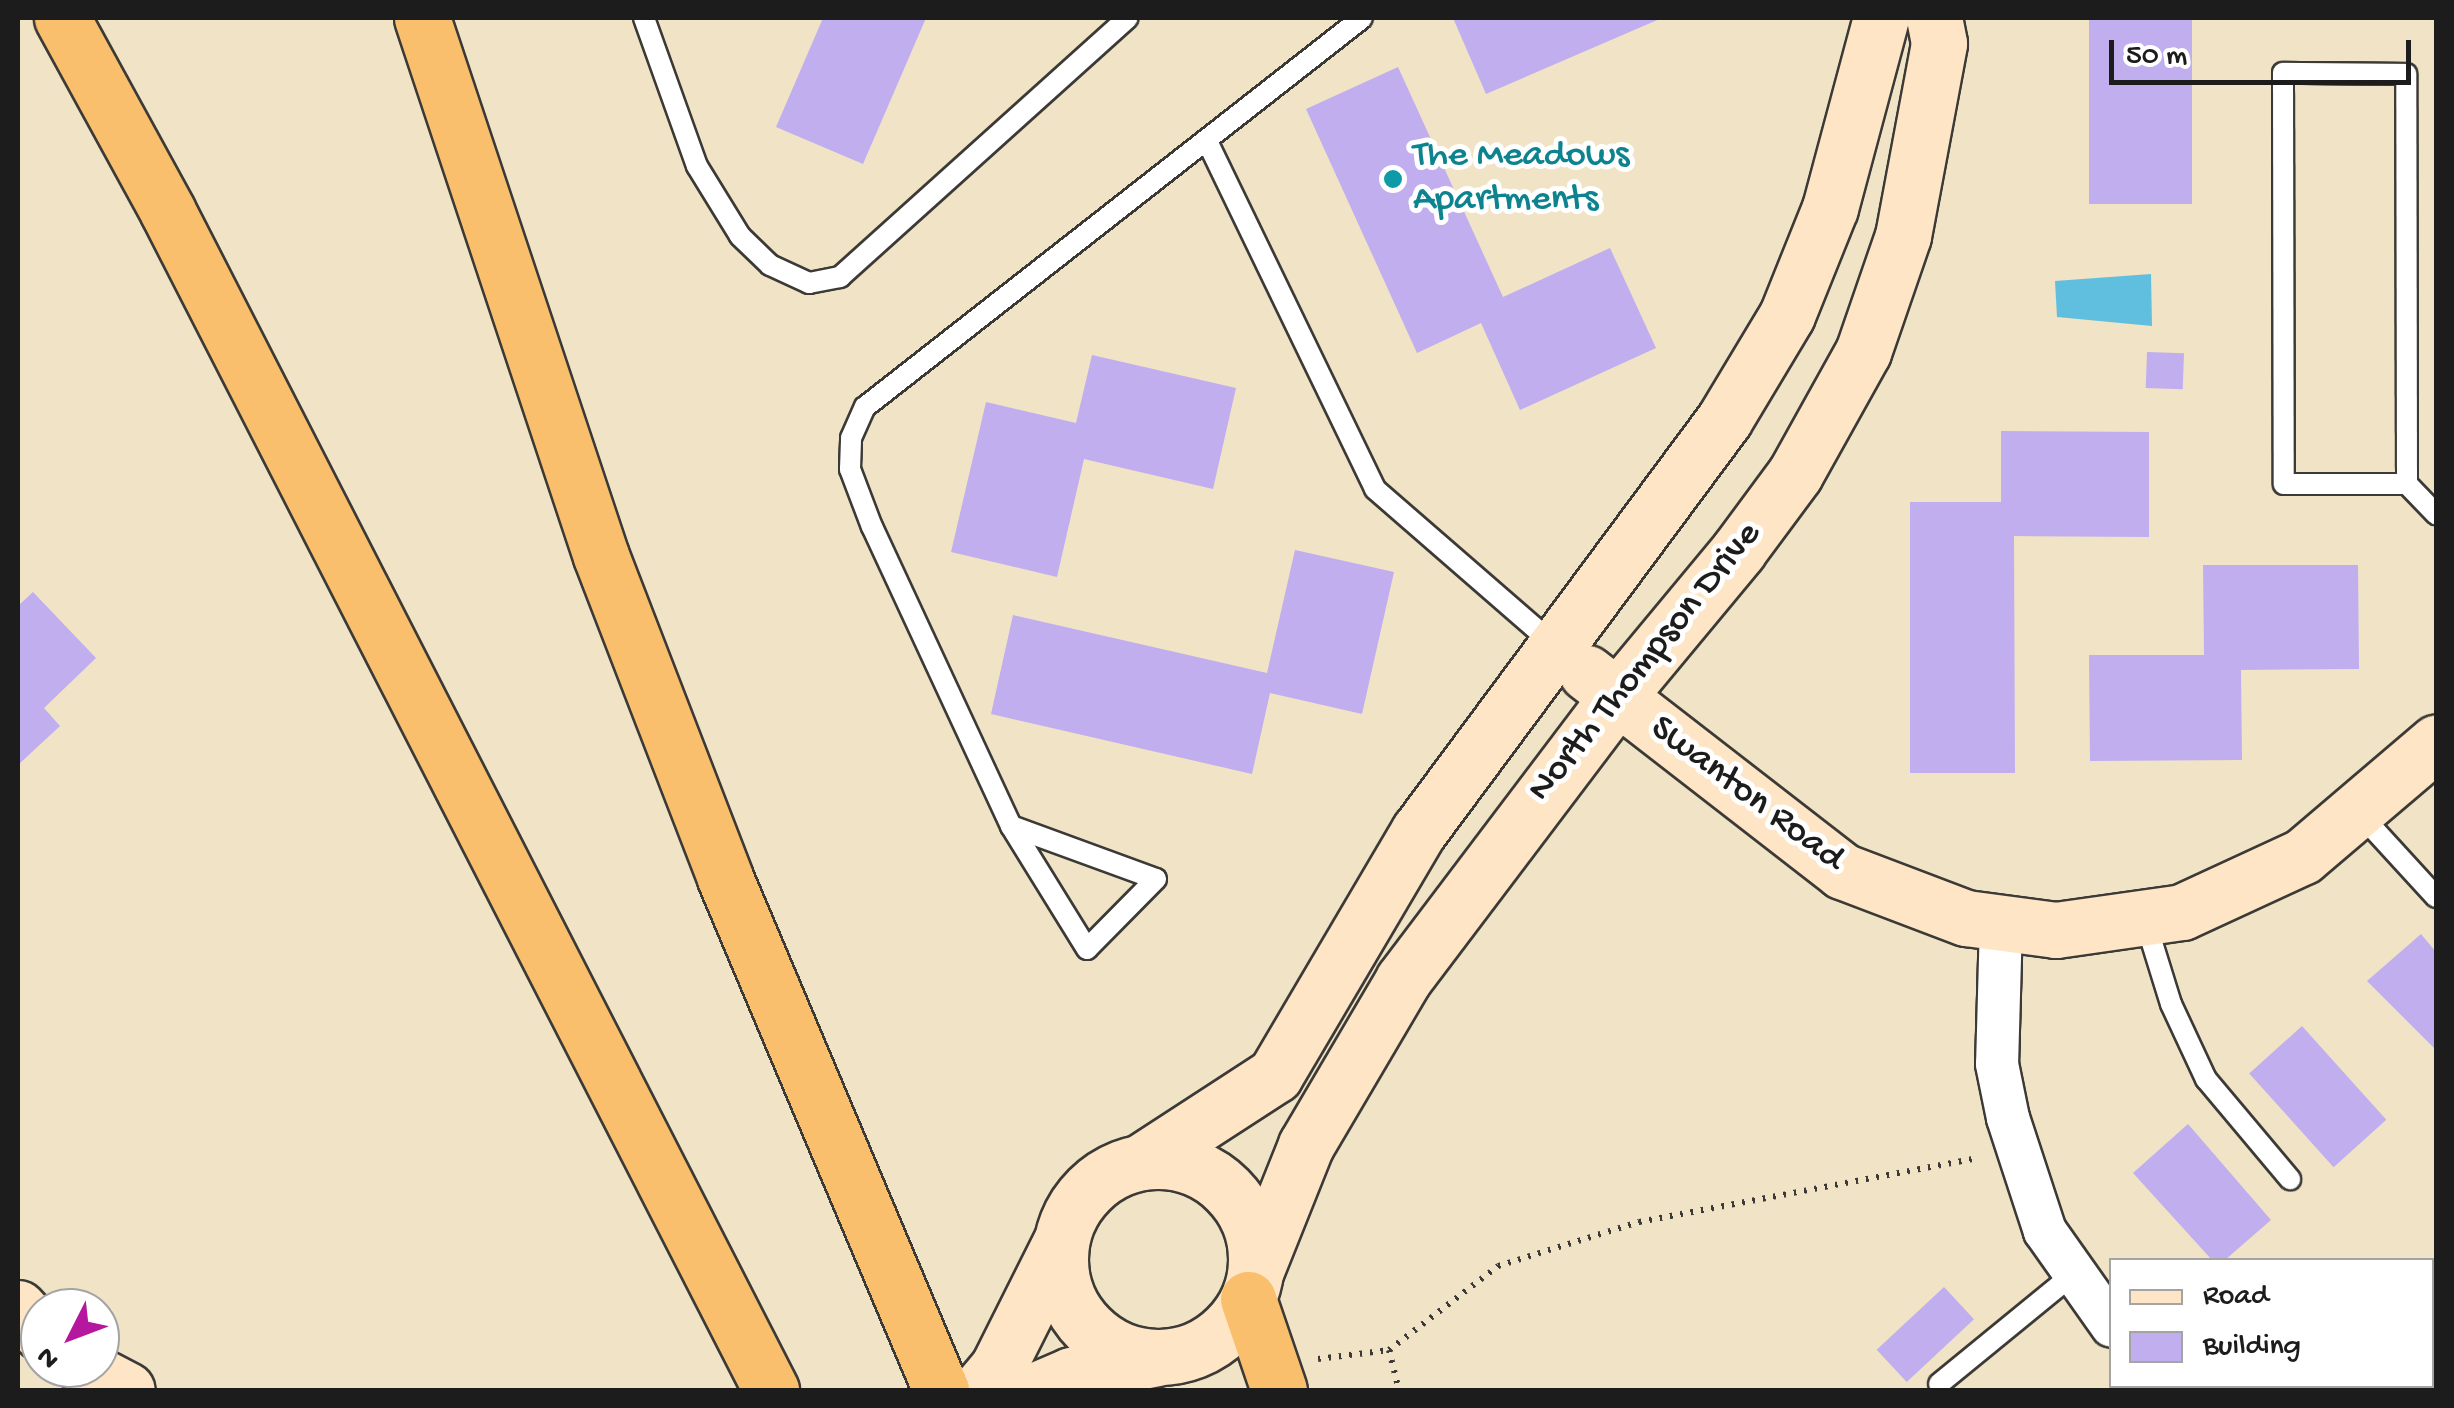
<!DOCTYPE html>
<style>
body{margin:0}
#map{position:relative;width:2454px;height:1408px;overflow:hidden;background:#f0e3c6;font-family:"Gochi Hand",sans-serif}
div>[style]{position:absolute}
.water>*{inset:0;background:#60bfdf}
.building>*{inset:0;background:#c0aeef;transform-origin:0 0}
.path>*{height:6px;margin-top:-3px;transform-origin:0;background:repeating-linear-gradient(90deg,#3c3a36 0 2.5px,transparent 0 10.5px)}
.roads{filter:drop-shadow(2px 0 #3c3a36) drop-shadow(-2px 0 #3c3a36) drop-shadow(0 2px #3c3a36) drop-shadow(0 -2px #3c3a36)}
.lane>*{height:20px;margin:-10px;padding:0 10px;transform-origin:10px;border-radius:10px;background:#fff}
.street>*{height:42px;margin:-21px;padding:0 21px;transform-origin:21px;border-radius:21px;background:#fff}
.secondary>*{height:55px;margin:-27.5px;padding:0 27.5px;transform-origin:27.5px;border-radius:27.5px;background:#fde5c5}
.secondary>.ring{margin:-27.5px;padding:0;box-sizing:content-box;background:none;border:55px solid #fde5c5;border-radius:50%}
.highway>*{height:55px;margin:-27.5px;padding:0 27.5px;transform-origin:27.5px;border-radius:27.5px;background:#f9bf6d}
.dots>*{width:28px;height:28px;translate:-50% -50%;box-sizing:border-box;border:5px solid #fff;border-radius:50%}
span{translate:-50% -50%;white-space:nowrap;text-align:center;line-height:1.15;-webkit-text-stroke:10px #fff;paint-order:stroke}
.culture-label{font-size:38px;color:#0d838f}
.left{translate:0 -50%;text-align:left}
.street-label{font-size:38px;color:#1c1c1c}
.frame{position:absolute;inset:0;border:20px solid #1c1c1c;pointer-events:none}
.legend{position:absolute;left:2109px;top:1258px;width:325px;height:130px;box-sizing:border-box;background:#fff;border:2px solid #a4a4a4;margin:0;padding:12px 18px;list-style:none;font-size:30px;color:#1c1c1c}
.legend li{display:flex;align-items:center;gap:20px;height:50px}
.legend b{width:50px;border:2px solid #a4a4a4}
.north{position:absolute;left:20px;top:1288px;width:100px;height:100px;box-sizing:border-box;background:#fff;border:2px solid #a4a4a4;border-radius:50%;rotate:228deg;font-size:28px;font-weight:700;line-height:40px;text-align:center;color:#1c1c1c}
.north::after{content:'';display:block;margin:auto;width:35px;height:45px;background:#b5179e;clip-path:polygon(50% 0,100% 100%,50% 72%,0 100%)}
.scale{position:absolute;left:2109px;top:40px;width:302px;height:45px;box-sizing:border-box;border:5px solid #1c1c1c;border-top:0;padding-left:12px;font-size:30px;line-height:35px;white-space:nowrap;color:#1c1c1c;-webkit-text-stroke:8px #fff;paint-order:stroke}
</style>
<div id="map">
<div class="water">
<i style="clip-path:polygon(2151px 274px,2152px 326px,2057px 317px,2055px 281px)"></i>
</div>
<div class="building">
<i style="clip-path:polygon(823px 18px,926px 18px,863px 164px,776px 127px)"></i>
<i style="clip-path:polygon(1453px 18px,1662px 18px,1486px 94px)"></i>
<i style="left:2089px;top:18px;width:103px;height:186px"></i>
<i style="clip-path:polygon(1398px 67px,1503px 297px,1610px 248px,1656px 348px,1520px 410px,1481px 323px,1417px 353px,1306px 109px)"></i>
<i style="left:2147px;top:352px;width:37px;height:36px;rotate:2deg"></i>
<i style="clip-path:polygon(1092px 355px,1236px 388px,1213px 489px,1084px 459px,1057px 577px,951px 552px,986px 402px,1076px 423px)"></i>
<i style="clip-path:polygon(2001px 431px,2149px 432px,2149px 537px,2014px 536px,2015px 773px,1910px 773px,1910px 502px,2001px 502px)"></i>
<i style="clip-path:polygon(1295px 550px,1394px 572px,1362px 714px,1270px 693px,1252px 774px,991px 714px,1013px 615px,1267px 673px)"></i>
<i style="clip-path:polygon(2203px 565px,2358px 565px,2359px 669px,2241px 670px,2242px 760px,2090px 761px,2089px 655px,2204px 655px)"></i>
<i style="clip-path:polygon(33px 592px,96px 658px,44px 708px,60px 726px,18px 765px,18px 606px)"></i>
<i style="clip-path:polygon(2421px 934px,2436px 952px,2436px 1050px,2367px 981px)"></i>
<i style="left:2302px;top:1026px;width:126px;height:71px;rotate:48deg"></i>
<i style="clip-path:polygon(2188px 1124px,2271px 1220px,2225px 1260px,2212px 1260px,2133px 1173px)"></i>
<i style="left:1944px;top:1287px;width:44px;height:92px;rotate:47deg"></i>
</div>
<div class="path">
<i style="left:1389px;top:1350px;width:41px;rotate:76deg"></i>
<i style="left:1318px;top:1359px;width:72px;rotate:-7.2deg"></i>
<i style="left:1389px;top:1350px;width:138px;rotate:-37.6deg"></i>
<i style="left:1498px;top:1266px;width:148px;rotate:-17.3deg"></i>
<i style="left:1639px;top:1222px;width:345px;rotate:-10.7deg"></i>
</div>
<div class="roads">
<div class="lane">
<i style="left:644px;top:18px;width:157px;rotate:70.3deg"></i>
<i style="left:697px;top:166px;width:82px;rotate:58.4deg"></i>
<i style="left:740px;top:236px;width:42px;rotate:44deg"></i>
<i style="left:770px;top:265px;width:43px;rotate:24.8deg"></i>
<i style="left:809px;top:283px;width:32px;rotate:-11deg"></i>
<i style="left:840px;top:277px;width:387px;rotate:-42deg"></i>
<i style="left:1207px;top:141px;width:386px;rotate:64.2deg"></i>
<i style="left:1375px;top:489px;width:236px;rotate:41deg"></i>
<i style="left:2407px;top:484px;width:410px;rotate:-90.1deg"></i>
<i style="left:2406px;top:74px;width:123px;rotate:-179.5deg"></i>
<i style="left:2283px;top:73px;width:411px;rotate:89.9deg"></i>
<i style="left:2284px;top:484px;width:123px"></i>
<i style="left:2407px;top:484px;width:42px;rotate:46deg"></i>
<i style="left:2359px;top:813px;width:114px;rotate:47.5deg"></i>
<i style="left:1011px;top:826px;width:154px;rotate:20.1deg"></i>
<i style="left:1156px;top:879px;width:98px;rotate:134.6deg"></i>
<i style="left:1087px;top:949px;width:145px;rotate:-121.7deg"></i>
<i style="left:1011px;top:826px;width:330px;rotate:-114.9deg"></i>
<i style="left:872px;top:527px;width:62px;rotate:-110.8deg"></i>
<i style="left:850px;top:469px;width:31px;rotate:-88deg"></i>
<i style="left:851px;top:438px;width:34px;rotate:-66deg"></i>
<i style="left:865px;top:407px;width:631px;rotate:-38.05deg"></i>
<i style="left:2145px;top:920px;width:88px;rotate:72.8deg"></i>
<i style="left:2171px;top:1004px;width:83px;rotate:65deg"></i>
<i style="left:2206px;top:1079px;width:131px;rotate:50deg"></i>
<i style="left:1939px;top:1384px;width:172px;rotate:-39.3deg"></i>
</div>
<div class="street">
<i style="left:2001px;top:923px;width:141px;rotate:91.6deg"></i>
<i style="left:1997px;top:1064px;width:55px;rotate:78.5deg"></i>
<i style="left:2008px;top:1118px;width:119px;rotate:71.9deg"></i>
<i style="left:2045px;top:1231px;width:116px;rotate:54.8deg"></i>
<i style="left:2172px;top:1386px;width:7px;rotate:34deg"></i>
</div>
<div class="secondary">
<i style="left:1587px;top:673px;width:323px;rotate:37.8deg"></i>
<i style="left:1842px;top:871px;width:133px;rotate:20.8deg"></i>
<i style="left:1966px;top:918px;width:91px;rotate:7.6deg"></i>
<i style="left:2056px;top:930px;width:127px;rotate:-8.1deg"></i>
<i style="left:2182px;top:912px;width:133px;rotate:-24.8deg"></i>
<i style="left:2303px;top:856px;width:175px;rotate:-40.4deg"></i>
<i class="ring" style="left:1060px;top:1161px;width:141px;height:141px"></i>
<i style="left:1141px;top:1162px;width:160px;rotate:-33deg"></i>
<i style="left:1275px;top:1075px;width:283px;rotate:-59.5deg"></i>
<i style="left:1419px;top:831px;width:512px;rotate:-53.42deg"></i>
<i style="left:1724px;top:420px;width:122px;rotate:-59deg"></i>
<i style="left:1787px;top:315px;width:115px;rotate:-68.1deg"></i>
<i style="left:1830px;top:208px;width:197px;rotate:-75deg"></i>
<i style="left:1256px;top:1270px;width:135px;rotate:-68.2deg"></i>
<i style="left:1306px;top:1145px;width:191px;rotate:-59.5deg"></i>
<i style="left:1403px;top:980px;width:355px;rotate:-52.9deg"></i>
<i style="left:1617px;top:697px;width:190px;rotate:-50.3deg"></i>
<i style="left:1738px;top:551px;width:96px;rotate:-53.5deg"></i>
<i style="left:1795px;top:474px;width:140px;rotate:-60.9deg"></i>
<i style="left:1863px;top:352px;width:123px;rotate:-71deg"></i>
<i style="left:1903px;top:236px;width:196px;rotate:-79.4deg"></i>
<i style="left:1939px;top:43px;width:25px;rotate:-101deg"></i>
<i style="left:18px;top:1308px;width:33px;rotate:47deg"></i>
<i style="left:85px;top:1368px;width:47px;rotate:27.6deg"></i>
<i style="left:979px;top:1390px;width:30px;rotate:-50deg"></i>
<i style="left:998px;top:1367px;width:139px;rotate:-63.4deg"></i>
<i style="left:1036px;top:1390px;width:38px;rotate:-23deg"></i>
<i style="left:1071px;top:1375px;width:88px;rotate:-11.2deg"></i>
</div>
<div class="highway">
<i style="left:62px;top:18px;width:219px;rotate:61.3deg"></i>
<i style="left:167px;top:210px;width:1326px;rotate:62.89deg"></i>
<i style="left:422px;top:18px;width:567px;rotate:71.6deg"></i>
<i style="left:601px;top:556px;width:345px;rotate:68.9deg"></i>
<i style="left:725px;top:878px;width:556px;rotate:67.13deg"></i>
<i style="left:1248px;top:1299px;width:96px;rotate:71.2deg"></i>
</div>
</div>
<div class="dots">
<i style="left:1393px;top:179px;background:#0f9aa8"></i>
</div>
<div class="culture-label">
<span class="left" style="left:1413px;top:179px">The Meadows<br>Apartments</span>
</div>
<div class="street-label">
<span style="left:1646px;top:663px;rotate:-51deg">North Thompson Drive</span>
<span style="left:1746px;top:795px;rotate:37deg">Swanton Road</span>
</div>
<div class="frame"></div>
<ul class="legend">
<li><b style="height:12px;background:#fde5c5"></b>Road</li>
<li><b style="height:28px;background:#c0aeef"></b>Building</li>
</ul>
<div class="north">N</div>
<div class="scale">50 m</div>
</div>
